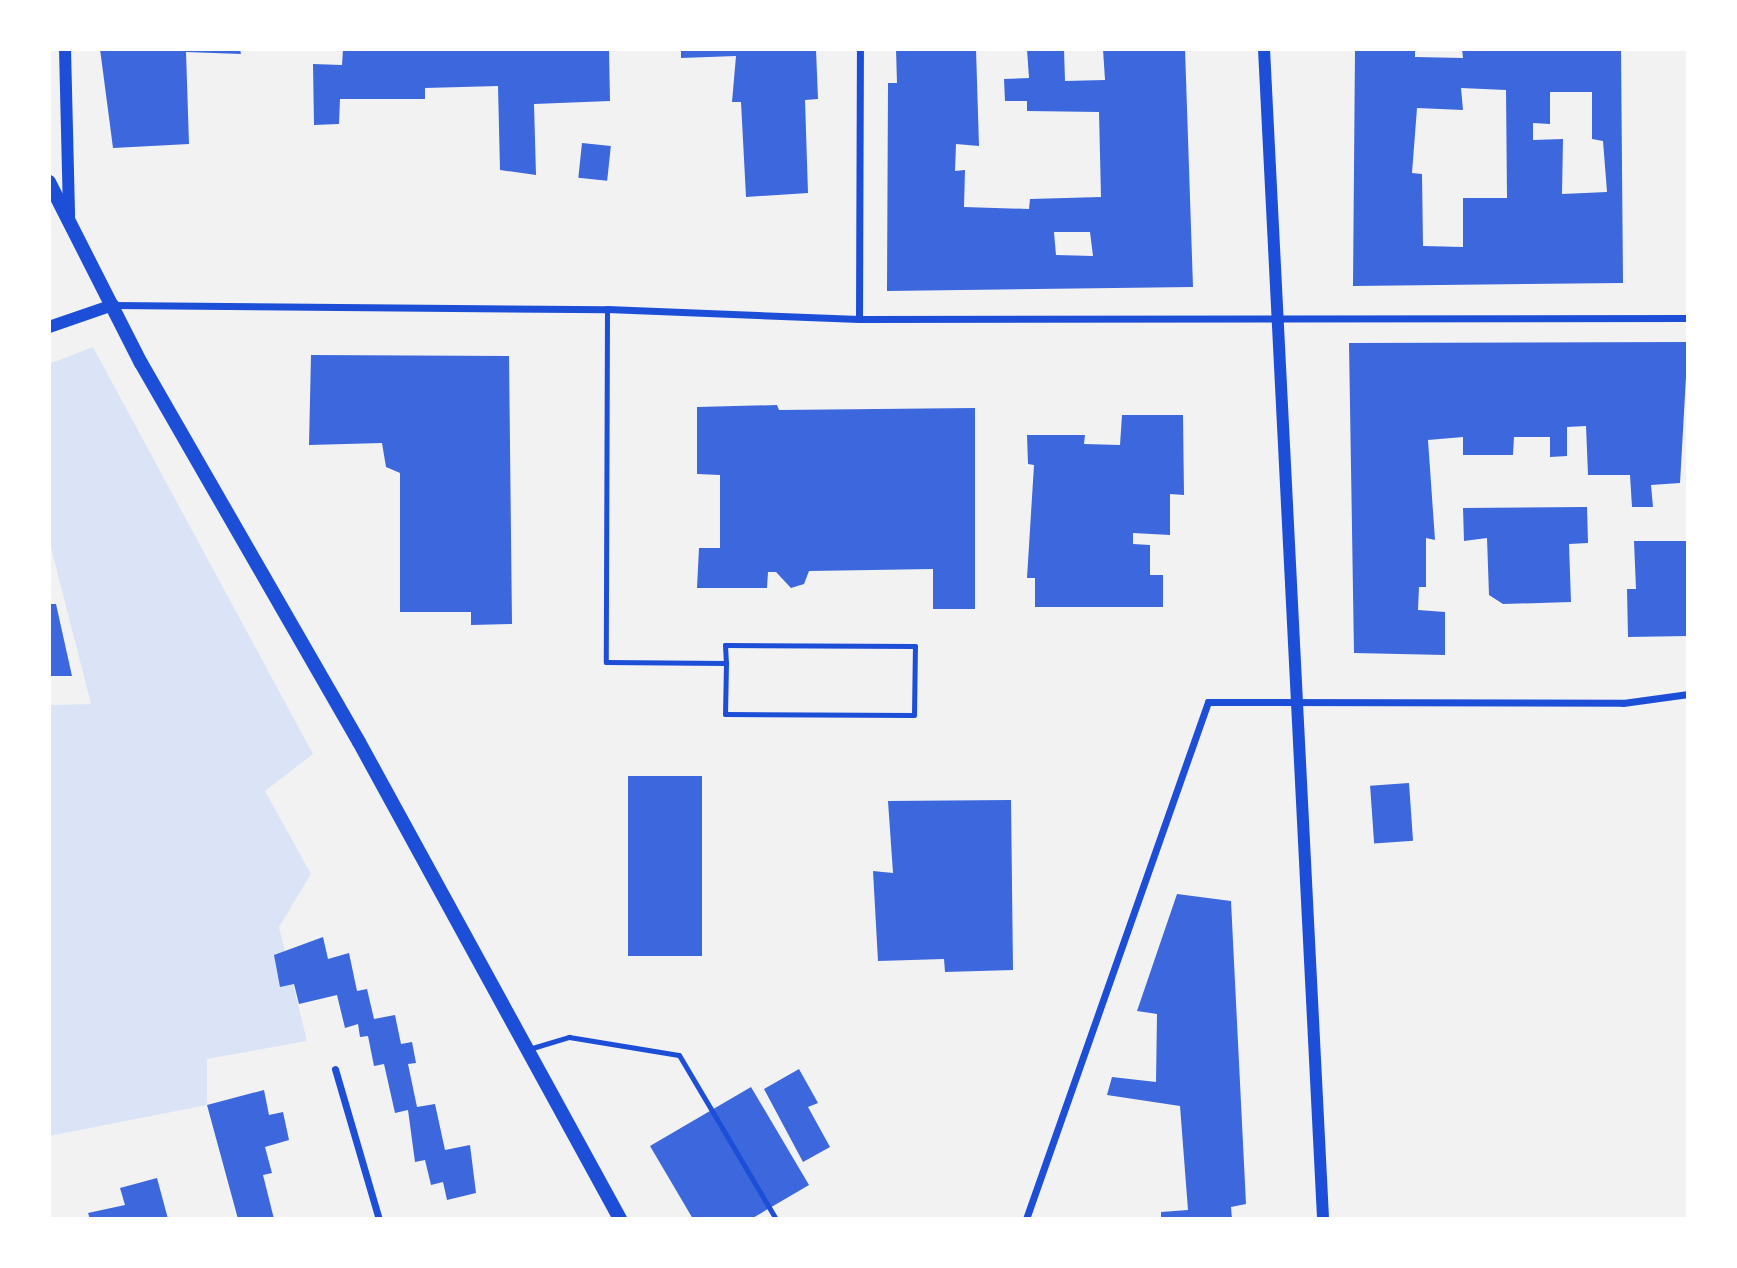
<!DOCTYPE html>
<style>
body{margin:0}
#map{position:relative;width:1737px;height:1268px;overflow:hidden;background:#f2f2f2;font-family:"Golos Text",sans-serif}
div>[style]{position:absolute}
.green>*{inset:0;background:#dbe4f7}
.building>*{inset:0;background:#3d67dc;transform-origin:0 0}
.service>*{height:5px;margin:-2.5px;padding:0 2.5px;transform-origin:2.5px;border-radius:2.5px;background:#1d4ed8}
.minor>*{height:7px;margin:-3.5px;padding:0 3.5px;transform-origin:3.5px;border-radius:3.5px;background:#1d4ed8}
.tertiary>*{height:12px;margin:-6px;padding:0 6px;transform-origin:6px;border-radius:6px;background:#1d4ed8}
.secondary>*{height:14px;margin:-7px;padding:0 7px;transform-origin:7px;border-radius:7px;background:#1d4ed8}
span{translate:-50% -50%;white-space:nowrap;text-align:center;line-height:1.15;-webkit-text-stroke:5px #fff;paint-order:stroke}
.frame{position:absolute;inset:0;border:51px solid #fff;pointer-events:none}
</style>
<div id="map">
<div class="green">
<i style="clip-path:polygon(93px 347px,313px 754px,265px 791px,311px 874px,279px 927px,307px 1041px,207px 1059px,207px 1105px,49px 1136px,49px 705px,91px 704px,49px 540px,49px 364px)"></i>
</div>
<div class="building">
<i style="clip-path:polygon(100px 49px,240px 49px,241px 54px,186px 52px,189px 144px,113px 148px)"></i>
<i style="clip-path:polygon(343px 49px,609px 49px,610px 101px,534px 104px,536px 175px,500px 170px,498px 86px,425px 88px,425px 99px,340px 99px,339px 124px,314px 125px,313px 64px,342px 65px)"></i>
<i style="clip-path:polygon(681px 49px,816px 49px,818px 99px,805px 100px,808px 193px,746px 197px,741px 102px,732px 102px,736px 56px,681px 58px)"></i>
<i style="clip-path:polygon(evenodd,896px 49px,976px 49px,979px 146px,956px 144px,955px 171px,965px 170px,964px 207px,1029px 209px,1030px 199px,1101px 197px,1099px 112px,1027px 111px,1027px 101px,1005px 101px,1004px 79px,1029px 78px,1027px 49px,1064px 49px,1065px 81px,1105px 80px,1103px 49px,1185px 49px,1193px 287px,887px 291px,888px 83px,897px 83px,896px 49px,1054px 232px,1090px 232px,1093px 256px,1056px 255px,1054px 232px)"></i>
<i style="clip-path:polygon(evenodd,1355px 49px,1415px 49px,1415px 57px,1463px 58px,1462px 49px,1621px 49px,1623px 283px,1353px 286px,1355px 49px,1461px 88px,1506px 90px,1507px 198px,1463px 198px,1463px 247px,1423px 246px,1422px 174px,1412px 173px,1417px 108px,1463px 110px,1461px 88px,1355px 49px,1550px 92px,1592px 92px,1592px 139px,1603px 141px,1607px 192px,1562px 194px,1563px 139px,1533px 140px,1533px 123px,1550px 124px,1550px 92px)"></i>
<i style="left:582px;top:143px;width:29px;height:35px;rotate:6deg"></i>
<i style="clip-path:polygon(1688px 342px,1680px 483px,1651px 485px,1653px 507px,1632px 507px,1630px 475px,1588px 475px,1586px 426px,1567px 427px,1567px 456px,1550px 457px,1550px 437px,1514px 437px,1513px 455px,1463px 455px,1463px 437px,1428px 440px,1435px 540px,1426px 538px,1426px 587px,1419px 587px,1418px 610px,1445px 612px,1445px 655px,1354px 653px,1349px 343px)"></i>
<i style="clip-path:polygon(311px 355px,509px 356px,512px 624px,471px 625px,471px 612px,400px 612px,400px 473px,386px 467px,382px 443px,309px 445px)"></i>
<i style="clip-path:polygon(777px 405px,779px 410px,975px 408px,975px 609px,933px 609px,933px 569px,809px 571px,804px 584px,791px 588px,776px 572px,768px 572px,767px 588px,697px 588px,699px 548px,720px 548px,720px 475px,697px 474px,697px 407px)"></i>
<i style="clip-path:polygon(1122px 415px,1183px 415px,1184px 495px,1170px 494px,1170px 535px,1133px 533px,1133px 544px,1150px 545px,1150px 575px,1163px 575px,1163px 607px,1035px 607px,1035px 578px,1027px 578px,1034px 465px,1028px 464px,1027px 435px,1085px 435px,1084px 444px,1120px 445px)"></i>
<i style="clip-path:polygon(1587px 507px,1588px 543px,1569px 544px,1571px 602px,1503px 604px,1489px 595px,1487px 538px,1464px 541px,1463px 508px)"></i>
<i style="clip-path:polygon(1634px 541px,1688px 541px,1688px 636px,1628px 637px,1627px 589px,1636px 589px)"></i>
<i style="clip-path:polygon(49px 604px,56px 604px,72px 676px,49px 676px)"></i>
<i style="left:628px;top:776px;width:74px;height:180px"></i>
<i style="left:1409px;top:783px;width:58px;height:39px;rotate:86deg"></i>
<i style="clip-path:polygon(1011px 800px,1013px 970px,945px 972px,944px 959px,878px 961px,873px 871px,893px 873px,888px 801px)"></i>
<i style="clip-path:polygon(1177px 894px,1231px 901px,1246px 1204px,1231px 1207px,1232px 1219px,1161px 1219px,1161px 1212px,1188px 1210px,1180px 1106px,1107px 1095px,1112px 1077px,1156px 1082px,1157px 1014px,1137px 1011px)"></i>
<i style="clip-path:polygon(323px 937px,328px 959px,349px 953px,357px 991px,367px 989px,374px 1019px,395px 1015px,401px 1044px,412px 1042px,416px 1063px,408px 1064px,417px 1107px,435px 1104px,445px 1150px,470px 1145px,476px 1193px,447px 1200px,443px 1182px,431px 1185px,425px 1160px,415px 1162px,408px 1110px,395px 1113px,384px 1064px,374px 1066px,368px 1036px,360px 1037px,358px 1024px,345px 1028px,337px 995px,299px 1004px,294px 984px,280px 987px,274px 955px)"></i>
<i style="clip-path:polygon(799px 1069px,818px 1103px,808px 1107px,830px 1147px,803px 1162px,764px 1089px)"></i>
<i style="clip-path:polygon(751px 1087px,809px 1185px,751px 1219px,693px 1219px,650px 1146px)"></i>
<i style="clip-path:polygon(264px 1090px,269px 1115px,283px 1112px,289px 1140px,265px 1147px,272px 1173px,263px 1175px,274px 1219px,238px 1219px,207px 1105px)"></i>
<i style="clip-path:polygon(157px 1178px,168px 1219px,90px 1219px,88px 1213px,125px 1205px,120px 1188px)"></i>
</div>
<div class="service">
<i style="left:607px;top:309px;width:353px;rotate:90.2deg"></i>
<i style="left:606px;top:662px;width:120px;rotate:0.5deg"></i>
<i style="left:726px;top:663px;width:51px;rotate:91.1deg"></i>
<i style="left:725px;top:714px;width:189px;rotate:0.3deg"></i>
<i style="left:914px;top:715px;width:69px;rotate:-89.2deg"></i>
<i style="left:915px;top:646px;width:190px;rotate:-179.7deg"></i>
<i style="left:725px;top:645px;width:18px;rotate:87deg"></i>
<i style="left:529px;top:1049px;width:42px;rotate:-16.7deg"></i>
<i style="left:569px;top:1037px;width:111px;rotate:9.3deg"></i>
<i style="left:679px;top:1055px;width:191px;rotate:59.4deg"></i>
</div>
<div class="minor">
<i style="left:113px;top:305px;width:494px;rotate:0.5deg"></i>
<i style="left:607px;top:309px;width:252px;rotate:2.3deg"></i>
<i style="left:859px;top:319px;width:829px;rotate:-0.07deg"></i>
<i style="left:859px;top:319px;width:270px;rotate:-89.8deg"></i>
<i style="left:335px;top:1069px;width:156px;rotate:73.7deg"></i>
<i style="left:1026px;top:1219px;width:548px;rotate:-70.61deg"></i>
<i style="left:1208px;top:702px;width:415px;rotate:0.1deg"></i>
<i style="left:1623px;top:703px;width:66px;rotate:-7.9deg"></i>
</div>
<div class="tertiary">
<i style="left:65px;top:49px;width:167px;rotate:88.6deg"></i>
<i style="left:1264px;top:49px;width:1171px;rotate:87.11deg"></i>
<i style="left:49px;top:327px;width:68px;rotate:-19deg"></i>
</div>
<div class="secondary">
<i style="left:49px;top:182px;width:203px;rotate:63.1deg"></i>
<i style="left:141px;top:363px;width:437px;rotate:60.1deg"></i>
<i style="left:359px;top:742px;width:544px;rotate:61.31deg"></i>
</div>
<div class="frame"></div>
</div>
